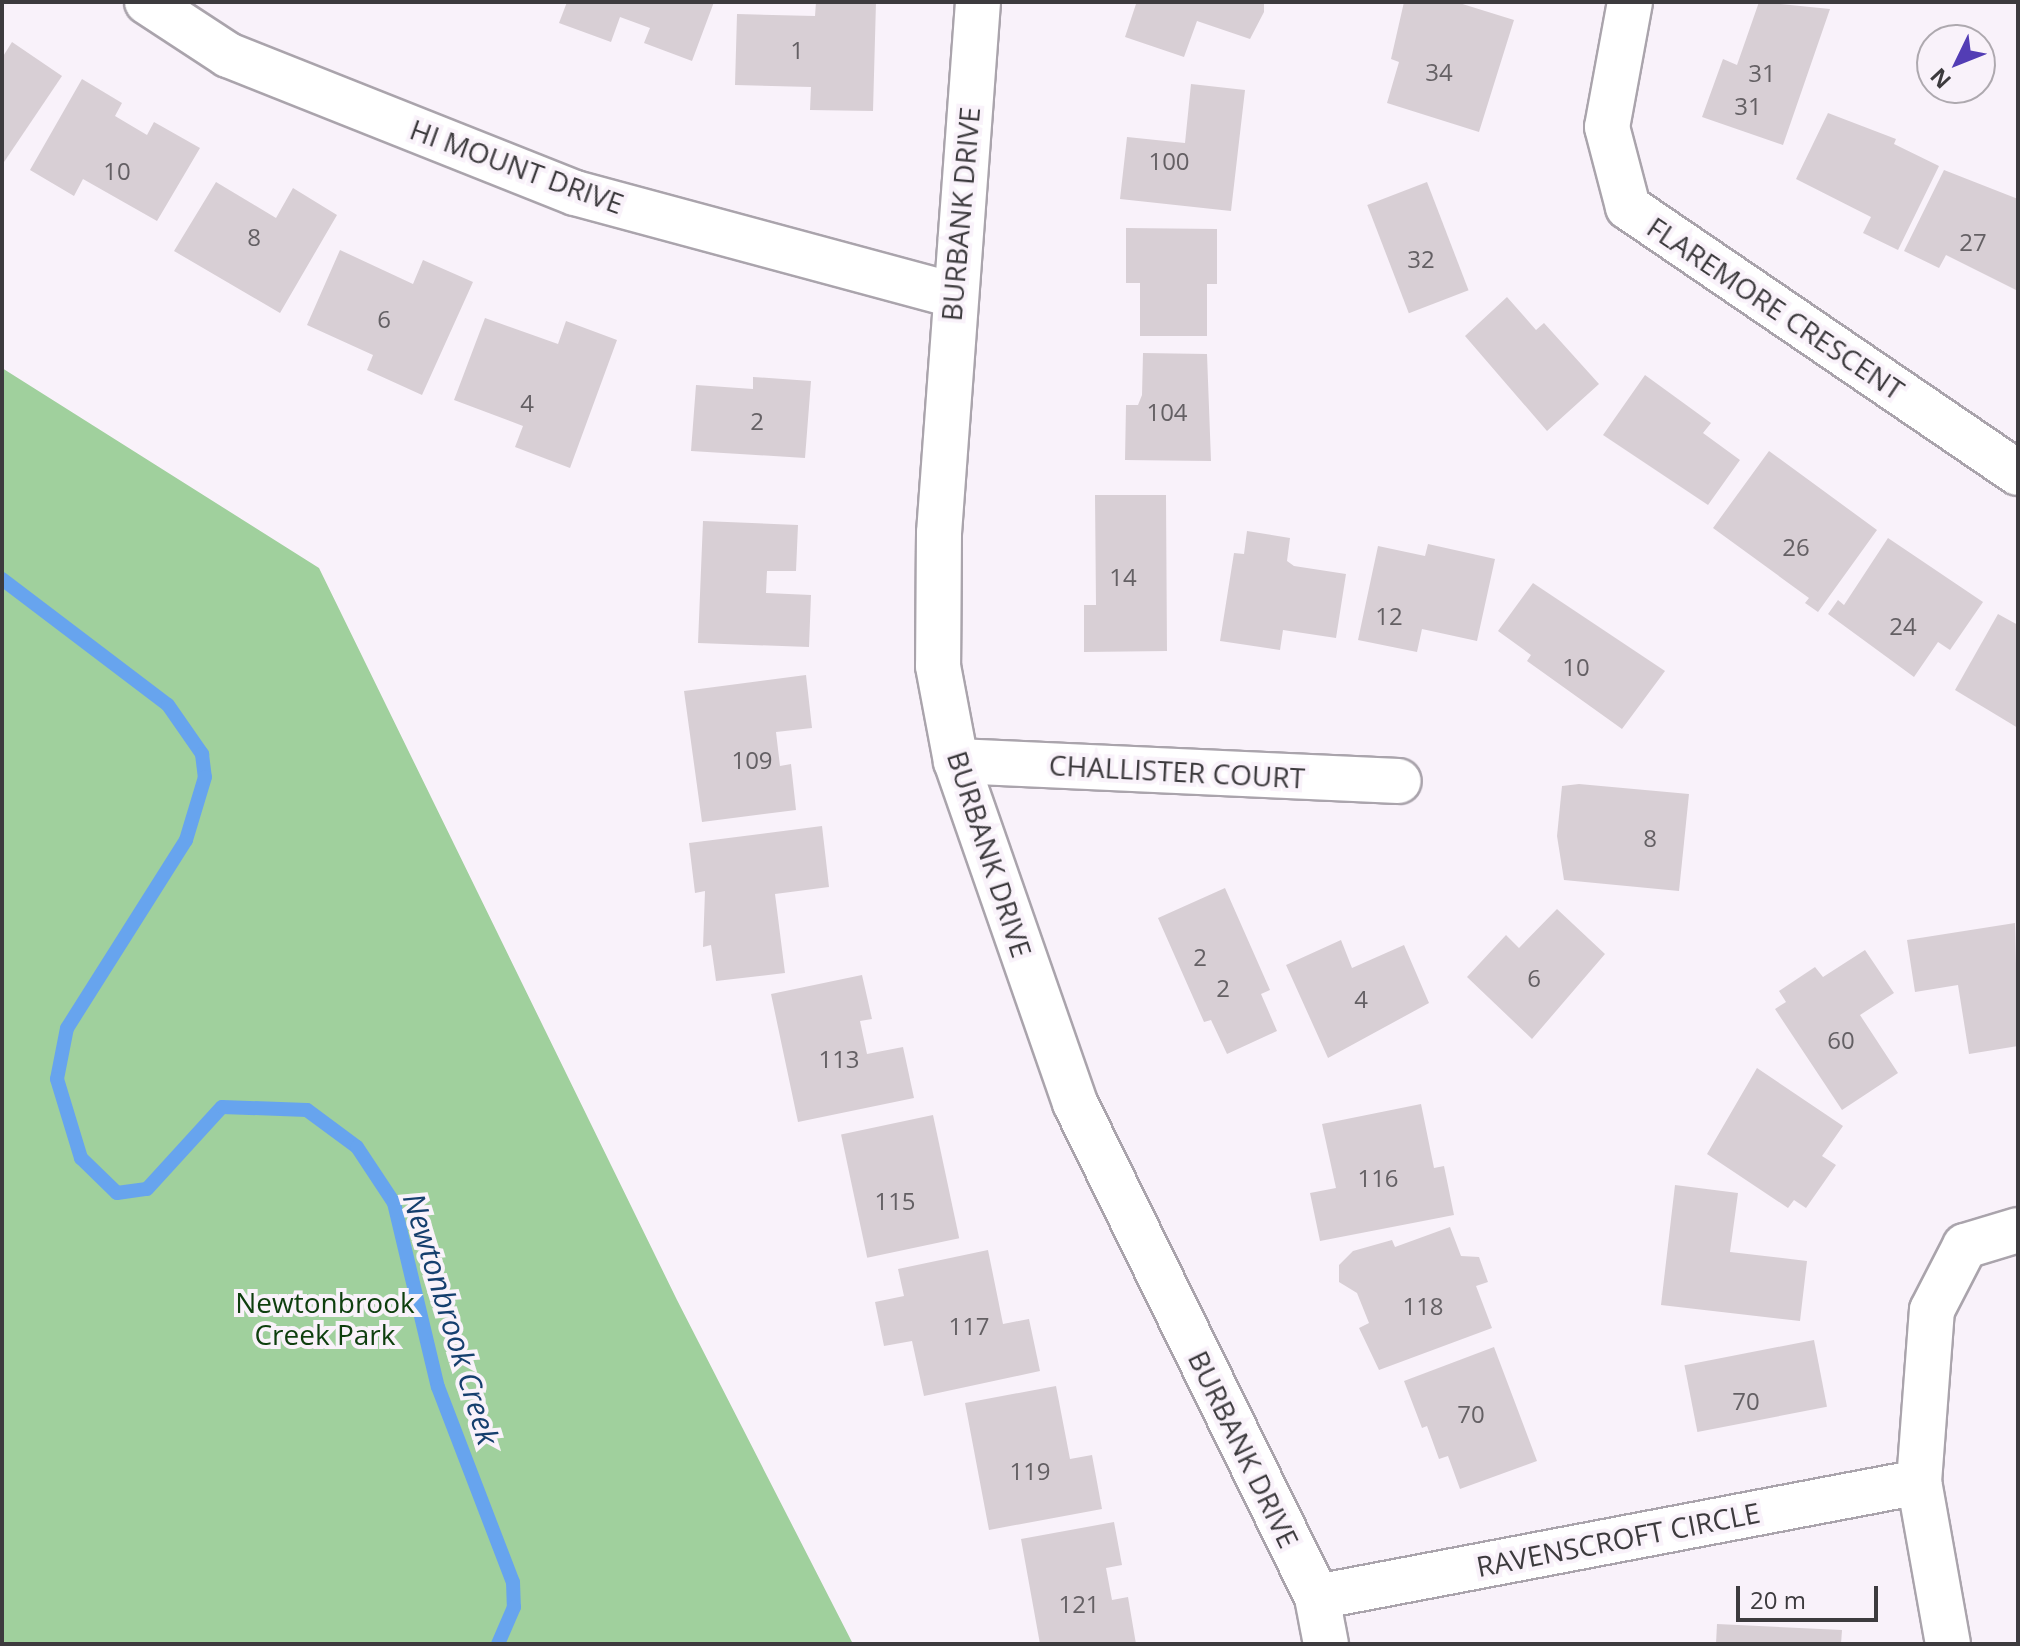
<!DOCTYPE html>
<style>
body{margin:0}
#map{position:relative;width:2020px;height:1646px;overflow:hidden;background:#f9f2fa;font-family:"Open Sans",sans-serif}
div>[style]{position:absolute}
.green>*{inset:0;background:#a0d09d}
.stream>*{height:14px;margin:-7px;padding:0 7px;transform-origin:7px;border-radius:7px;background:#67a4ee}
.building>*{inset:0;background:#d8cfd5;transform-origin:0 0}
.roads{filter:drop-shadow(2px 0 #aaa4ac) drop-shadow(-2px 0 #aaa4ac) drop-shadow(0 2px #aaa4ac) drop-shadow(0 -2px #aaa4ac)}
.street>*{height:44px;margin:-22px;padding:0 22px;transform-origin:22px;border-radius:22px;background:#fff}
span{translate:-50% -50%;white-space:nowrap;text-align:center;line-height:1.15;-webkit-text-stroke:8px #f9f2fa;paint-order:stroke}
.number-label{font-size:24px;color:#646064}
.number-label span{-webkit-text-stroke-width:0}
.street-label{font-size:28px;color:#3d3b3e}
.park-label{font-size:28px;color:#0e3f0e}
.water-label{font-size:30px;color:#153f6e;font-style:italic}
.frame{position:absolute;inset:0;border:4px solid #3d3b3e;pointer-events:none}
.north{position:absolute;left:1916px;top:24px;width:80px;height:80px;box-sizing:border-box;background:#f9f2fa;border:2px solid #aea9af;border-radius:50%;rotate:227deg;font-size:22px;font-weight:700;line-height:32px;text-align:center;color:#3d3b3e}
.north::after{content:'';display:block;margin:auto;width:28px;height:36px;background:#533db5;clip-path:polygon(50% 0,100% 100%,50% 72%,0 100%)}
.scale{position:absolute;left:1736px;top:1586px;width:142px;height:36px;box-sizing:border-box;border:4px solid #3d3b3e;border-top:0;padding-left:10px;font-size:24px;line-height:28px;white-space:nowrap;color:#3d3b3e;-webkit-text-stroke:6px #f9f2fa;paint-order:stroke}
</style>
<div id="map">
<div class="green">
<i style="clip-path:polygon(2px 368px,319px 568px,677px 1300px,853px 1644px,2px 1644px)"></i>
</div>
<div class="stream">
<i style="left:2px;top:579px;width:208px;rotate:37.2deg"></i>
<i style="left:168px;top:705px;width:60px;rotate:55.2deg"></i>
<i style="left:202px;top:754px;width:23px;rotate:83deg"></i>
<i style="left:205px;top:777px;width:66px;rotate:106.8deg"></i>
<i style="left:186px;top:840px;width:222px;rotate:122.3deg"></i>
<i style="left:67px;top:1028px;width:52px;rotate:101.1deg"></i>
<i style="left:57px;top:1079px;width:83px;rotate:73.1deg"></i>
<i style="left:81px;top:1158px;width:50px;rotate:44.2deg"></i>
<i style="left:117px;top:1193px;width:30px;rotate:-8deg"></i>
<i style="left:147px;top:1189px;width:111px;rotate:-47.6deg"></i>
<i style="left:222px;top:1107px;width:85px;rotate:2deg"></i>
<i style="left:307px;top:1110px;width:62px;rotate:36.5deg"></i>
<i style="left:357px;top:1147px;width:67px;rotate:56.5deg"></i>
<i style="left:394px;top:1203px;width:189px;rotate:76.6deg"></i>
<i style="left:438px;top:1387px;width:209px;rotate:69deg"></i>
<i style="left:513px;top:1582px;width:25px;rotate:88deg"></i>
<i style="left:514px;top:1607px;width:40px;rotate:113.4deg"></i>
</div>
<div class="building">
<i style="clip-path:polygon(567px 2px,714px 2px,692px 61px,644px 43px,650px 28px,620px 17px,611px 42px,559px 23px)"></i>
<i style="clip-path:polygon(816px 2px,876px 2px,873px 111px,810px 110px,811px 87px,735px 85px,737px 14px,815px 16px)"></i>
<i style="clip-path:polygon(1131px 2px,1264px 2px,1264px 12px,1250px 39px,1197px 21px,1184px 57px,1125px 37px,1136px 4px)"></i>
<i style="clip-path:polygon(1404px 2px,1456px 2px,1514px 20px,1479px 132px,1387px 103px,1399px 62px,1391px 59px)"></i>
<i style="clip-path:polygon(1759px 2px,1830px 9px,1783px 145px,1702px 117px,1723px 59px,1737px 65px)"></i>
<i style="clip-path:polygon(12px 42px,62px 76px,2px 165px,2px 58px)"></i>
<i style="clip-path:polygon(82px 79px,122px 103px,115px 116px,147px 135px,154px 122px,200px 148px,157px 221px,83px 179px,74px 196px,30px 170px)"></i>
<i style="clip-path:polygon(1191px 84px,1245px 90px,1231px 211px,1120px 199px,1127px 137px,1185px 143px)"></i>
<i style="clip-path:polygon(1828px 113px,1896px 139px,1894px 144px,1939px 166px,1898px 250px,1863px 233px,1871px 217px,1796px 179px)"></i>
<i style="clip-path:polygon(1944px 170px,2018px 199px,2018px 291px,1946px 255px,1939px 268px,1904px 251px)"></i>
<i style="clip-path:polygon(216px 182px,276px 218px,293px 188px,337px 215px,280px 313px,174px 251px)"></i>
<i style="left:1427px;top:182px;width:116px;height:64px;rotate:69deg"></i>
<i style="clip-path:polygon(1126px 228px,1217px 229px,1217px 284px,1207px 284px,1207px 336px,1140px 336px,1140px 283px,1126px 283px)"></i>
<i style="clip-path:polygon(340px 250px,413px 284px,423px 260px,473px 282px,422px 395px,367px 370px,373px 355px,307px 325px)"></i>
<i style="clip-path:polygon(1507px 297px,1536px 330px,1544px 323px,1599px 384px,1547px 431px,1465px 336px)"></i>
<i style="clip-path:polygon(485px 318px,558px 344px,566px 321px,617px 340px,570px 468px,515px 447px,523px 426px,454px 400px)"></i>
<i style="clip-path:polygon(1143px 353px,1207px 354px,1211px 461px,1125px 460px,1126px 405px,1138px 405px,1142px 395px)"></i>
<i style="clip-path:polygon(1645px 375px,1711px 423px,1703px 433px,1740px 460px,1708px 505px,1603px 435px)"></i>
<i style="clip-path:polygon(753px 377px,811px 381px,805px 458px,691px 451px,696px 385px,753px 389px)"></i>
<i style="clip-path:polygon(1769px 451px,1877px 530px,1818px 612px,1805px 603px,1809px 598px,1713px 528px)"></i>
<i style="clip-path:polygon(1095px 495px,1166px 495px,1167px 651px,1084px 652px,1084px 605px,1096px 605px)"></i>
<i style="clip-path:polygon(703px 521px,798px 525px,796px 571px,767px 571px,766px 593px,811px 595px,809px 647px,698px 643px)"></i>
<i style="clip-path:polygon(1247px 531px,1290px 538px,1287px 561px,1294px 566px,1346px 574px,1336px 638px,1283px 630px,1280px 650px,1220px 641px,1234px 553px,1244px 554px)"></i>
<i style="clip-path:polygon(1888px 538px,1983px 602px,1950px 650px,1938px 642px,1914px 677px,1828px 614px,1838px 600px,1844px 605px)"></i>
<i style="clip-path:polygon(1428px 544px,1495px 559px,1477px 641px,1422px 629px,1417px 652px,1358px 640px,1378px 546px,1425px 556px)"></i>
<i style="clip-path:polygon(1533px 583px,1665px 671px,1622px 729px,1527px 661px,1531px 655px,1498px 631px)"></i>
<i style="clip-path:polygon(1998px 614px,2018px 625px,2018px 728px,1955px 690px)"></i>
<i style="clip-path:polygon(806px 675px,812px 728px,776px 732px,780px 766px,791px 764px,796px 810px,702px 822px,684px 691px)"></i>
<i style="clip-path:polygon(1579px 784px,1689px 794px,1679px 891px,1564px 880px,1557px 836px,1562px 786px)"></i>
<i style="clip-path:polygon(822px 826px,829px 887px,775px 894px,785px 973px,716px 981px,711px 945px,703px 947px,705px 891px,695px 893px,689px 843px)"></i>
<i style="clip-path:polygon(1225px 888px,1270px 990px,1261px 994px,1277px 1031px,1227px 1054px,1211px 1020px,1204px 1022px,1158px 918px)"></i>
<i style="clip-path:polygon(1557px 909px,1605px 954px,1532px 1039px,1467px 977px,1506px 935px,1519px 948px)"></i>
<i style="clip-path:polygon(2015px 923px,2018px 1046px,1969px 1054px,1958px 985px,1915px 992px,1907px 940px)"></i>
<i style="clip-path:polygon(1341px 940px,1352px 968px,1404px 945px,1429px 1003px,1328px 1058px,1286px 965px)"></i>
<i style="clip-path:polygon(1865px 950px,1894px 993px,1860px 1015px,1898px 1073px,1842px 1110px,1775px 1009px,1786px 1002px,1779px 991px,1815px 967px,1823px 977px)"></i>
<i style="clip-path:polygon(862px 975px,872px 1019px,860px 1021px,867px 1054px,903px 1047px,914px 1098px,798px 1122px,771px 994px)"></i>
<i style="clip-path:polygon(1757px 1068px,1843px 1126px,1822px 1156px,1836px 1165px,1806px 1208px,1794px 1200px,1788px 1208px,1707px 1154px)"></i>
<i style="clip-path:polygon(1421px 1104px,1434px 1168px,1444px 1166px,1454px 1215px,1320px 1241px,1310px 1193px,1336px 1188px,1322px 1124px)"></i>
<i style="left:933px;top:1115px;width:126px;height:94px;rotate:78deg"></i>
<i style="clip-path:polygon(1675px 1185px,1738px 1193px,1730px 1252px,1807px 1261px,1800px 1321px,1661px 1305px)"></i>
<i style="clip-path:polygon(1450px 1227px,1461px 1256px,1479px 1257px,1488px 1282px,1476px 1286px,1492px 1328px,1379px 1370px,1359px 1328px,1369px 1323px,1357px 1293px,1339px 1282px,1339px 1265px,1353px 1251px,1392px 1240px,1395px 1247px)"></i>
<i style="clip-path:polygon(988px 1250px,1003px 1324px,1029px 1319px,1040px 1371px,924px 1396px,912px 1341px,884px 1346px,875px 1302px,904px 1296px,898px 1269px)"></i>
<i style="left:1814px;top:1340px;width:68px;height:132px;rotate:79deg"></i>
<i style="clip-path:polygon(1494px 1347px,1537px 1461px,1460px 1489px,1448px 1456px,1439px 1459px,1427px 1426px,1422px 1428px,1404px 1381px)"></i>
<i style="clip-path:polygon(1056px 1386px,1070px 1459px,1092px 1455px,1102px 1509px,989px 1530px,965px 1403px)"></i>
<i style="clip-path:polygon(1114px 1522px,1122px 1565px,1106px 1568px,1112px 1600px,1128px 1597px,1136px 1644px,1040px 1644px,1021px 1539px)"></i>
<i style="clip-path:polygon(1717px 1624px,1842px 1630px,1841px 1644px,1716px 1644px)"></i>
</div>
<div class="roads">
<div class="street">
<i style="left:147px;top:2px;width:97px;rotate:33.2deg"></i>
<i style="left:228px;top:55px;width:373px;rotate:21.7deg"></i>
<i style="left:575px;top:193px;width:392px;rotate:15.1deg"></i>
<i style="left:978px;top:2px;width:532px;rotate:94.2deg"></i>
<i style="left:939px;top:533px;width:133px;rotate:90.4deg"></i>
<i style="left:938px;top:666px;width:97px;rotate:79.3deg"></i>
<i style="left:956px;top:761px;width:362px;rotate:70.8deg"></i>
<i style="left:1075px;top:1103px;width:550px;rotate:63.9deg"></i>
<i style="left:1317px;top:1597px;width:48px;rotate:79.2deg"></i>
<i style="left:1630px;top:2px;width:127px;rotate:100.4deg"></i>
<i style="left:1607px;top:127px;width:83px;rotate:75.3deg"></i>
<i style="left:1628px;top:207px;width:472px;rotate:34.3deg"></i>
<i style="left:956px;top:761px;width:443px;rotate:2.6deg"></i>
<i style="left:1317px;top:1597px;width:613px;rotate:-10.81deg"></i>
<i style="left:1948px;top:1644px;width:165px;rotate:-100.1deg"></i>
<i style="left:1919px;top:1482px;width:172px;rotate:-85.7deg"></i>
<i style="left:1932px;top:1310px;width:72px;rotate:-62.7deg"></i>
<i style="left:1965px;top:1246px;width:55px;rotate:-16.8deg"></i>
</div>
</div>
<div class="number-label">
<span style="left:797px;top:50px">1</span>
<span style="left:1439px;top:72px">34</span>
<span style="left:1762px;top:73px">31</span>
<span style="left:1748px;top:106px">31</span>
<span style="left:1169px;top:161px">100</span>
<span style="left:117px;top:171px">10</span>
<span style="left:254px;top:237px">8</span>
<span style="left:1973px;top:242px">27</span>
<span style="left:1421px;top:259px">32</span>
<span style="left:384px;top:319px">6</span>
<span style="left:527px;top:403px">4</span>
<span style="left:1167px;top:412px">104</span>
<span style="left:757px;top:421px">2</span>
<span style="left:1796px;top:547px">26</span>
<span style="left:1123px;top:577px">14</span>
<span style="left:1389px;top:616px">12</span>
<span style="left:1903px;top:626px">24</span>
<span style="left:1576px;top:667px">10</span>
<span style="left:752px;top:760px">109</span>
<span style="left:1650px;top:838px">8</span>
<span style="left:1200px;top:957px">2</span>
<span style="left:1534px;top:978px">6</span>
<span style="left:1223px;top:988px">2</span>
<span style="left:1361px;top:999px">4</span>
<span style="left:1841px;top:1040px">60</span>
<span style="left:839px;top:1059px">113</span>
<span style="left:1378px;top:1178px">116</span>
<span style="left:895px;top:1201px">115</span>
<span style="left:1423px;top:1306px">118</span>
<span style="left:969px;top:1326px">117</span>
<span style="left:1746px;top:1401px">70</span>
<span style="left:1471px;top:1414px">70</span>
<span style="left:1030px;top:1471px">119</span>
<span style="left:1079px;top:1604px">121</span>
</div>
<div class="street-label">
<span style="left:517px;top:166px;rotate:20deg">HI MOUNT DRIVE</span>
<span style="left:960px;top:214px;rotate:-85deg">BURBANK DRIVE</span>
<span style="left:1776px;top:308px;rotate:34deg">FLAREMORE CRESCENT</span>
<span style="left:1177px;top:771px;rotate:3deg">CHALLISTER COURT</span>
<span style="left:990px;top:854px;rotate:72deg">BURBANK DRIVE</span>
<span style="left:1244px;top:1449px;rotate:64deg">BURBANK DRIVE</span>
<span style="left:1618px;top:1539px;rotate:-11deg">RAVENSCROFT CIRCLE</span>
</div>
<div class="park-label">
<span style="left:325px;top:1318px">Newtonbrook<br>Creek Park</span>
</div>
<div class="water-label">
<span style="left:451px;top:1319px;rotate:73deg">Newtonbrook Creek</span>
</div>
<div class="frame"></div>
<div class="north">N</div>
<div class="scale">20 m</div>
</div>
